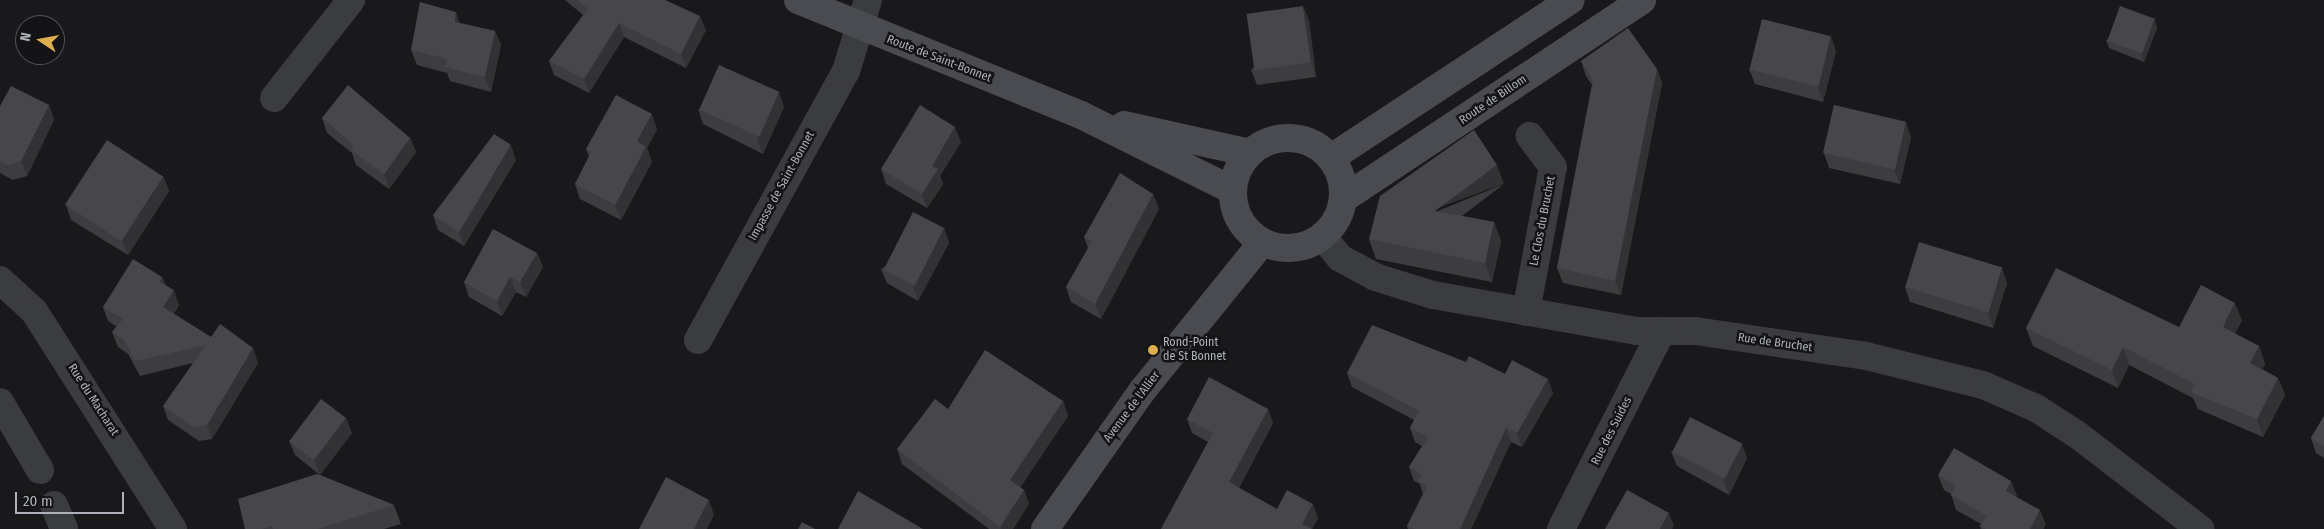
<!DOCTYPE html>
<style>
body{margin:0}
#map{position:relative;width:2324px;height:529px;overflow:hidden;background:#19191b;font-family:"Fira Sans Condensed",sans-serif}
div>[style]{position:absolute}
.street>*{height:28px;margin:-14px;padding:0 14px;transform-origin:14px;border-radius:14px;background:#3b3c40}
.secondary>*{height:28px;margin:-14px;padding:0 14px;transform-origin:14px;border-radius:14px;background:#494b50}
.secondary>.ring{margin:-14px;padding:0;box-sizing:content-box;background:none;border:28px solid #494b50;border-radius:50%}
.wall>*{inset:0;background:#3d3d40}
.shaded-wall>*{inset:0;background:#323234;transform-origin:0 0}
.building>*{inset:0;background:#47474b;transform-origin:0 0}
.dots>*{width:14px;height:14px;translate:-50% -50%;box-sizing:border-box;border:2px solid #141416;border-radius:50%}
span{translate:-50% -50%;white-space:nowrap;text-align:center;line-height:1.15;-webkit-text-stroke:5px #141416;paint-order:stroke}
.street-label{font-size:12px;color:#adb1b9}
.poi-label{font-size:12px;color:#adb1b9}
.left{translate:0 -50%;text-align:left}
.north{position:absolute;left:15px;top:15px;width:50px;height:50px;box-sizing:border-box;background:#141416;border:1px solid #515357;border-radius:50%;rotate:282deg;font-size:14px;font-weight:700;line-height:20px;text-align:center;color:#adb1b9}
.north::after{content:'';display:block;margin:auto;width:18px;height:22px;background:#ddaf4f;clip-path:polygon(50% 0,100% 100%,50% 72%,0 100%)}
.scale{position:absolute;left:15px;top:492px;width:109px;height:22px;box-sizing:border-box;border:2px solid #adb1b9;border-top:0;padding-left:6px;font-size:15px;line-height:18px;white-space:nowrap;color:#adb1b9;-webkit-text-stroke:4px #141416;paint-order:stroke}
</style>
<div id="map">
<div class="street">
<i style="left:274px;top:98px;width:125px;rotate:-51.8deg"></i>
<i style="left:1323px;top:237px;width:27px;rotate:51deg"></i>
<i style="left:1340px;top:258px;width:40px;rotate:28deg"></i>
<i style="left:1375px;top:277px;width:61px;rotate:17.2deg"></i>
<i style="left:1433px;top:295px;width:207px;rotate:10deg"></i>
<i style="left:1637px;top:331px;width:58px"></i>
<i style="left:1695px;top:331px;width:173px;rotate:8.3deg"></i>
<i style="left:1866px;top:356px;width:121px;rotate:13.9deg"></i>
<i style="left:1983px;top:385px;width:58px;rotate:23.5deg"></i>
<i style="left:2036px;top:408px;width:51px;rotate:33.1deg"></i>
<i style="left:2079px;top:436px;width:153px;rotate:37.5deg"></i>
<i style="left:0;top:280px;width:46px;rotate:42.4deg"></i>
<i style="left:34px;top:311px;width:259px;rotate:57.5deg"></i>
<i style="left:1526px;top:312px;width:147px;rotate:-79.5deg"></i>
<i style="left:1553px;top:167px;width:39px;rotate:-127deg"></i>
<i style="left:698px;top:340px;width:307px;rotate:-61.2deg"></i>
<i style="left:846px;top:71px;width:74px;rotate:-72.8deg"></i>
<i style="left:0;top:402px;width:79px;rotate:59.5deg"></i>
<i style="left:54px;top:505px;width:26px;rotate:67deg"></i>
<i style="left:1561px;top:529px;width:220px;rotate:-63deg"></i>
</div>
<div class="secondary">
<i style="left:798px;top:0;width:305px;rotate:22.1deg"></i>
<i style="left:1081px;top:115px;width:169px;rotate:26.4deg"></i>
<i style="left:1124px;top:125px;width:129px;rotate:12.5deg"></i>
<i class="ring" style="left:1233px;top:138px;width:82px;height:82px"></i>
<i style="left:1331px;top:158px;width:287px;rotate:-33.4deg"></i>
<i style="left:1343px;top:199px;width:359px;rotate:-33.6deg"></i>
<i style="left:1045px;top:529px;width:169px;rotate:-54.9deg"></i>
<i style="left:1142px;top:391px;width:191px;rotate:-51deg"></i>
</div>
<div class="wall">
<i style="clip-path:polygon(565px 0,665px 0,706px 30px,686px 68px,624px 37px,589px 93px,554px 75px,549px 61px,583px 15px)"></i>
<i style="clip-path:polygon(1309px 20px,1316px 77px,1257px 85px,1251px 70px)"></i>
<i style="clip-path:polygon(460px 23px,495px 31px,501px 45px,491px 92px,450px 81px,447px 73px,417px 65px,411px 50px)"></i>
<i style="clip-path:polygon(2157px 28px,2144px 62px,2109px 48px,2106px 40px)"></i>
<i style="clip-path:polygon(1836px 51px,1823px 102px,1755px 84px,1749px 69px)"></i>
<i style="clip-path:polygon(1581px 61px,1657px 69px,1662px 83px,1621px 295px,1563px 283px,1557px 268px,1592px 85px,1586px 76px)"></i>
<i style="clip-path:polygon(49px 105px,54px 120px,27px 176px,13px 180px,0 173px,0 106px)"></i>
<i style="clip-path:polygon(784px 107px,763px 154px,703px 124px,698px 109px)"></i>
<i style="clip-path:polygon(322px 118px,410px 138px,416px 152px,389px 189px,356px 165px,352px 153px,327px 133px)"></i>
<i style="clip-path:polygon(657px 129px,647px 148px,652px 162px,621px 220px,580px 199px,575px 184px,589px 157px,586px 149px)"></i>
<i style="clip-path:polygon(1911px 137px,1900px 184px,1829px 168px,1824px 153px)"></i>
<i style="clip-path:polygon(961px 142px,940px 176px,943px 184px,927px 208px,886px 184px,881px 169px)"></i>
<i style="clip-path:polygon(516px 160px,464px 246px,438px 230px,433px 215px)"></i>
<i style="clip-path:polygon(163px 176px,169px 191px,128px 255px,71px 220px,66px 205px)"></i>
<i style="clip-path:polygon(1504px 184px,1462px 216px,1494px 222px,1501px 241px,1492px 282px,1376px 259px,1369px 239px)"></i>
<i style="clip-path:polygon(1153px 194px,1159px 209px,1101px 319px,1071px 302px,1066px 287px,1088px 248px,1084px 237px)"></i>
<i style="clip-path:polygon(944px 228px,949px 243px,918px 301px,887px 283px,881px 269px)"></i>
<i style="clip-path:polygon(537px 253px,543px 267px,526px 297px,516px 292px,502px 316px,469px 297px,464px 282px)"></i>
<i style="clip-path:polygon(162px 277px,166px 285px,179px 305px,174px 314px,211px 337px,258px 363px,212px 439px,199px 441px,168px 420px,163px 406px,193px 363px,140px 376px,128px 354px,118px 347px,112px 332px,117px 327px,108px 321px,103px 307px)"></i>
<i style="clip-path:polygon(2007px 283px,1993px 328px,1910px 302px,1905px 287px)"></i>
<i style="clip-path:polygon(2242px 320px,2235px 334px,2259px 346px,2265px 364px,2262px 369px,2278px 378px,2285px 395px,2263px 437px,2198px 409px,2193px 398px,2129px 365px,2118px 388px,2033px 346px,2026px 328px,2179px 327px)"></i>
<i style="clip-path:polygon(1466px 362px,1505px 374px,1553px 393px,1522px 447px,1511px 442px,1471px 529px,1408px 529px,1407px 526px,1423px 494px,1420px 484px,1414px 481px,1409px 467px,1422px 446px,1415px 442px,1410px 428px,1414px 420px,1352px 387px,1347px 373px)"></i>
<i style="clip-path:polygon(1063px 401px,1068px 416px,1020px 487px,1024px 490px,1029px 504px,1013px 529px,989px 529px,902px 464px,897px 449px,948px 409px)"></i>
<i style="clip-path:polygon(1268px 409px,1273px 423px,1239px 488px,1277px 509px,1318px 518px,1312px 529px,1161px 529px,1208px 442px,1192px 433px,1187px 419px)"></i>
<i style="clip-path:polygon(2324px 416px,2324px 458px,2316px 453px,2311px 438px)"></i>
<i style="clip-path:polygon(346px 418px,352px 433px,320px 475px,394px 505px,401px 524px,384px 529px,245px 529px,320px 475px,295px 455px,289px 441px)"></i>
<i style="clip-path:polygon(1671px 451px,1747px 458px,1729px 495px,1677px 466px)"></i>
<i style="clip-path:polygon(1938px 475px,2011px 481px,2017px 496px,2016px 497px,2046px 525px,2043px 529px,1981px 529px,1980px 526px,1981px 524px,1956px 510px,1951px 494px,1944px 490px)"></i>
</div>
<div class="shaded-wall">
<i style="clip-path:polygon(1303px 6px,1309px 20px,1316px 77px,1311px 62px)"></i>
<i style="clip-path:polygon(456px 12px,461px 27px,455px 22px)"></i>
<i style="clip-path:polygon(700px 16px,706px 30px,686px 68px,681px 54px)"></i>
<i style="clip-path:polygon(2155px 19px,2157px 28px,2144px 62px,2141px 54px)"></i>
<i style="clip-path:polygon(619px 23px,624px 37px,589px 93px,584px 79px)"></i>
<i style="clip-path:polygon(495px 31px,501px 45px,491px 92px,485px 77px)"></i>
<i style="clip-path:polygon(1831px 36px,1836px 51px,1823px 102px,1818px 87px)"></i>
<i style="clip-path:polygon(1657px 69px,1662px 83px,1621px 295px,1615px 281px)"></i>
<i style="clip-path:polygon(779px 92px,784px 107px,763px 154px,757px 139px)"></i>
<i style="clip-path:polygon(49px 105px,54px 120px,27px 176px,21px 161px)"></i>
<i style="clip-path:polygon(652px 114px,657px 129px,647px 148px,652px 162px,621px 220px,615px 205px,637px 141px)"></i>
<i style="clip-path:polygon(1906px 122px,1911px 137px,1900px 184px,1894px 169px)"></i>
<i style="clip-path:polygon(955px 127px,961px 142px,940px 176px,943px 184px,927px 208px,922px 194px,932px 166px)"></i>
<i style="clip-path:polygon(410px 138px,416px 152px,389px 189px,384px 174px)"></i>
<i style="clip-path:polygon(511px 145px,516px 160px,464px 246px,459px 232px)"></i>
<i style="left:1497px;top:165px;width:20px;height:77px;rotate:70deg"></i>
<i style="clip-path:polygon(163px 176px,169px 191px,128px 255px,122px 241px)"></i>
<i style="clip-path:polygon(1153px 194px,1159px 209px,1101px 319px,1095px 304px)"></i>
<i style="clip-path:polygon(1494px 222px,1501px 241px,1492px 282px,1485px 263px)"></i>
<i style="clip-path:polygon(944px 228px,949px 243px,918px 301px,913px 286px)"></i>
<i style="clip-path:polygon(537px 253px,543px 267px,526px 297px,520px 282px)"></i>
<i style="clip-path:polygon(2002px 268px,2007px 283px,1993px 328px,1988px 314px)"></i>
<i style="clip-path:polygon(162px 277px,168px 291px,160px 282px)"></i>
<i style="clip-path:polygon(510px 277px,516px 292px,502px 316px,497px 301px)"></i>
<i style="clip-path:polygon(174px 290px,179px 305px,169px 322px,163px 307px)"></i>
<i style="clip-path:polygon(2235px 303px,2242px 320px,2229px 345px,2223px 327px)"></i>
<i style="clip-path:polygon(2259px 346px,2265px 364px,2256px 381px,2250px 363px)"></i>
<i style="clip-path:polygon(2123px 347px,2129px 365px,2118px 388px,2112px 370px)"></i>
<i style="clip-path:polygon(253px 348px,258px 363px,212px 439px,207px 425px)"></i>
<i style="clip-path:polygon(2278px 378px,2285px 395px,2263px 437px,2257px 419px)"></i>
<i style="clip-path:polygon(1548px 379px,1553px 393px,1522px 447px,1517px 433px)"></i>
<i style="clip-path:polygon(1063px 401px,1068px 416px,1016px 494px,1010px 480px)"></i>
<i style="clip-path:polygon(1268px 409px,1273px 423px,1234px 496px,1229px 482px)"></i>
<i style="clip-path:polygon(346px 418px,352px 433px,320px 475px,314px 460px)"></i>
<i style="clip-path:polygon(1506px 428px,1511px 442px,1471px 529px,1460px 529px)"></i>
<i style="clip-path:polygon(1742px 444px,1747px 458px,1729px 495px,1723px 480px)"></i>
<i style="clip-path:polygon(2011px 481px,2017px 496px,2011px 505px,2006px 491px)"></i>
<i style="clip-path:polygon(1024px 490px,1029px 504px,1013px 529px,1001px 529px,1000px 527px)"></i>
<i style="clip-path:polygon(709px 500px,714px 515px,707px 529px,694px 529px)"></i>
<i style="clip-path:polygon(1313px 504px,1318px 518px,1312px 529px,1302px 524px)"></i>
<i style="clip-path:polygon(2040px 510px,2046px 525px,2043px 529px,2030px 529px)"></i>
<i style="clip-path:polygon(1669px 513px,1674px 526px,1672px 529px,1660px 529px)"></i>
</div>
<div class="building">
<i style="clip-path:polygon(577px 0,665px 0,700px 16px,681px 54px,619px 23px,584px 79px,549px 61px,588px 9px)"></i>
<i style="clip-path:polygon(420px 2px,456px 12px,455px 22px,495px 31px,485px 77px,445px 67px,447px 59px,411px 50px)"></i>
<i style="left:1303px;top:6px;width:57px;height:57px;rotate:82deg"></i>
<i style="left:2120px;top:6px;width:37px;height:37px;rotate:20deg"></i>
<i style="left:1762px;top:19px;width:71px;height:52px;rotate:14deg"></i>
<i style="clip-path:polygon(1628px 28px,1657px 69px,1615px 281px,1557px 268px,1593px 80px,1581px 61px)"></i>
<i style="left:719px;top:65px;width:66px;height:49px;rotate:24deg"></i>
<i style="clip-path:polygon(348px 85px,410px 138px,384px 174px,351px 150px,353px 144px,322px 118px)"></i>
<i style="clip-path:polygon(11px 86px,49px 105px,21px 161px,7px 165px,0 161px,0 106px)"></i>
<i style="clip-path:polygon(616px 95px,652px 114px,637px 141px,646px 147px,615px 205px,575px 184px,591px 152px,586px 149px)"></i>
<i style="clip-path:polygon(920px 105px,955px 127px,932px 166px,938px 169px,922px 194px,881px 169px)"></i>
<i style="left:1834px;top:105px;width:74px;height:49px;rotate:13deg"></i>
<i style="clip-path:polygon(1474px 130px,1497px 165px,1435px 211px,1494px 222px,1485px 263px,1369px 239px,1380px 196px)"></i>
<i style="clip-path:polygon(494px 134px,511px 145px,459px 232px,433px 215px)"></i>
<i style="left:107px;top:140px;width:67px;height:77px;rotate:33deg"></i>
<i style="clip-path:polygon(1120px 173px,1153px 194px,1095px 304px,1066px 287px,1092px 241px,1084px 237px)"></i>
<i style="left:913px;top:212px;width:35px;height:65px;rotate:27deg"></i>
<i style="clip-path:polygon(493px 229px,537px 253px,520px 282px,510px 277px,497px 301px,464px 282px)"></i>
<i style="left:1919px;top:242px;width:87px;height:47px;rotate:17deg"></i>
<i style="clip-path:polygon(133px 259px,162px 277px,160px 282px,174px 290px,163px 307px,211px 337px,220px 324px,253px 348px,207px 425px,194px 427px,163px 406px,206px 345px,135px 361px,123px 339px,112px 332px,123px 319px,103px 307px)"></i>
<i style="clip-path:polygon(2056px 268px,2179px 327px,2201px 285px,2235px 303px,2223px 327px,2259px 346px,2250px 363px,2278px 378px,2257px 419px,2191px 392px,2195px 384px,2123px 347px,2112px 370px,2026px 328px)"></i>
<i style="clip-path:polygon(1372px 325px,1466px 362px,1469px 356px,1505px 374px,1512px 360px,1548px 379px,1517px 433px,1506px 428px,1460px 529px,1414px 529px,1407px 526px,1427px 486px,1418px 481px,1422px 474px,1409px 467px,1428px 437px,1410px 428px,1419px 411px,1347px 373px)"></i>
<i style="clip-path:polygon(985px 350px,1063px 401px,1010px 480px,1024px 490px,1000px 527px,897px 449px,935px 399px,948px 409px)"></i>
<i style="clip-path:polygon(1209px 377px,1268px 409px,1229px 482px,1277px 509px,1287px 490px,1313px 504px,1302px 524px,1312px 529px,1161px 529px,1213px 433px,1187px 419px)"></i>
<i style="left:321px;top:399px;width:31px;height:53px;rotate:37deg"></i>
<i style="clip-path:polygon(2324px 416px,2324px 446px,2311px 438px)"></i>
<i style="left:1690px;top:417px;width:59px;height:39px;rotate:27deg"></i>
<i style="clip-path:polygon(1954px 448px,2011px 481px,2006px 491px,2040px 510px,2030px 529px,1986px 529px,1980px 526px,1987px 516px,1951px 495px,1956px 486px,1938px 475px)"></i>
<i style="clip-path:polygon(317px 474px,394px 505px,318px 529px,273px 529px,272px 526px,262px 529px,245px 529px,238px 499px)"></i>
<i style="clip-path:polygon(666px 477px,709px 500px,694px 529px,639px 529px)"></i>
<i style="clip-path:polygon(1627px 490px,1669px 513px,1660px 529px,1605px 529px)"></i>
<i style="clip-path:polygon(858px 491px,923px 529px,838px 529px)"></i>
<i style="clip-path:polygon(802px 522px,815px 529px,798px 529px)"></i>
</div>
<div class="dots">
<i style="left:1153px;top:350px;background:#ddaf4f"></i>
</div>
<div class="street-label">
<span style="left:939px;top:59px;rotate:21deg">Route de Saint-Bonnet</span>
<span style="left:1493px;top:100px;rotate:-34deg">Route de Billom</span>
<span style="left:782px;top:186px;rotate:-61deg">Impasse de Saint-Bonnet</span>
<span style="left:1543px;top:221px;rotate:-79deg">Le Clos du Bruchet</span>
<span style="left:1775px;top:343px;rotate:8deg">Rue de Bruchet</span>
<span style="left:93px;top:400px;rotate:57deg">Rue du Macharat</span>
<span style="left:1132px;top:407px;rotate:-53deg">Avenue de l'Allier</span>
<span style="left:1612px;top:431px;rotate:-63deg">Rue des Suides</span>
</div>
<div class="poi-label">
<span class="left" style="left:1163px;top:350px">Rond-Point<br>de St Bonnet</span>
</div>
<div class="north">N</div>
<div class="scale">20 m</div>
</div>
